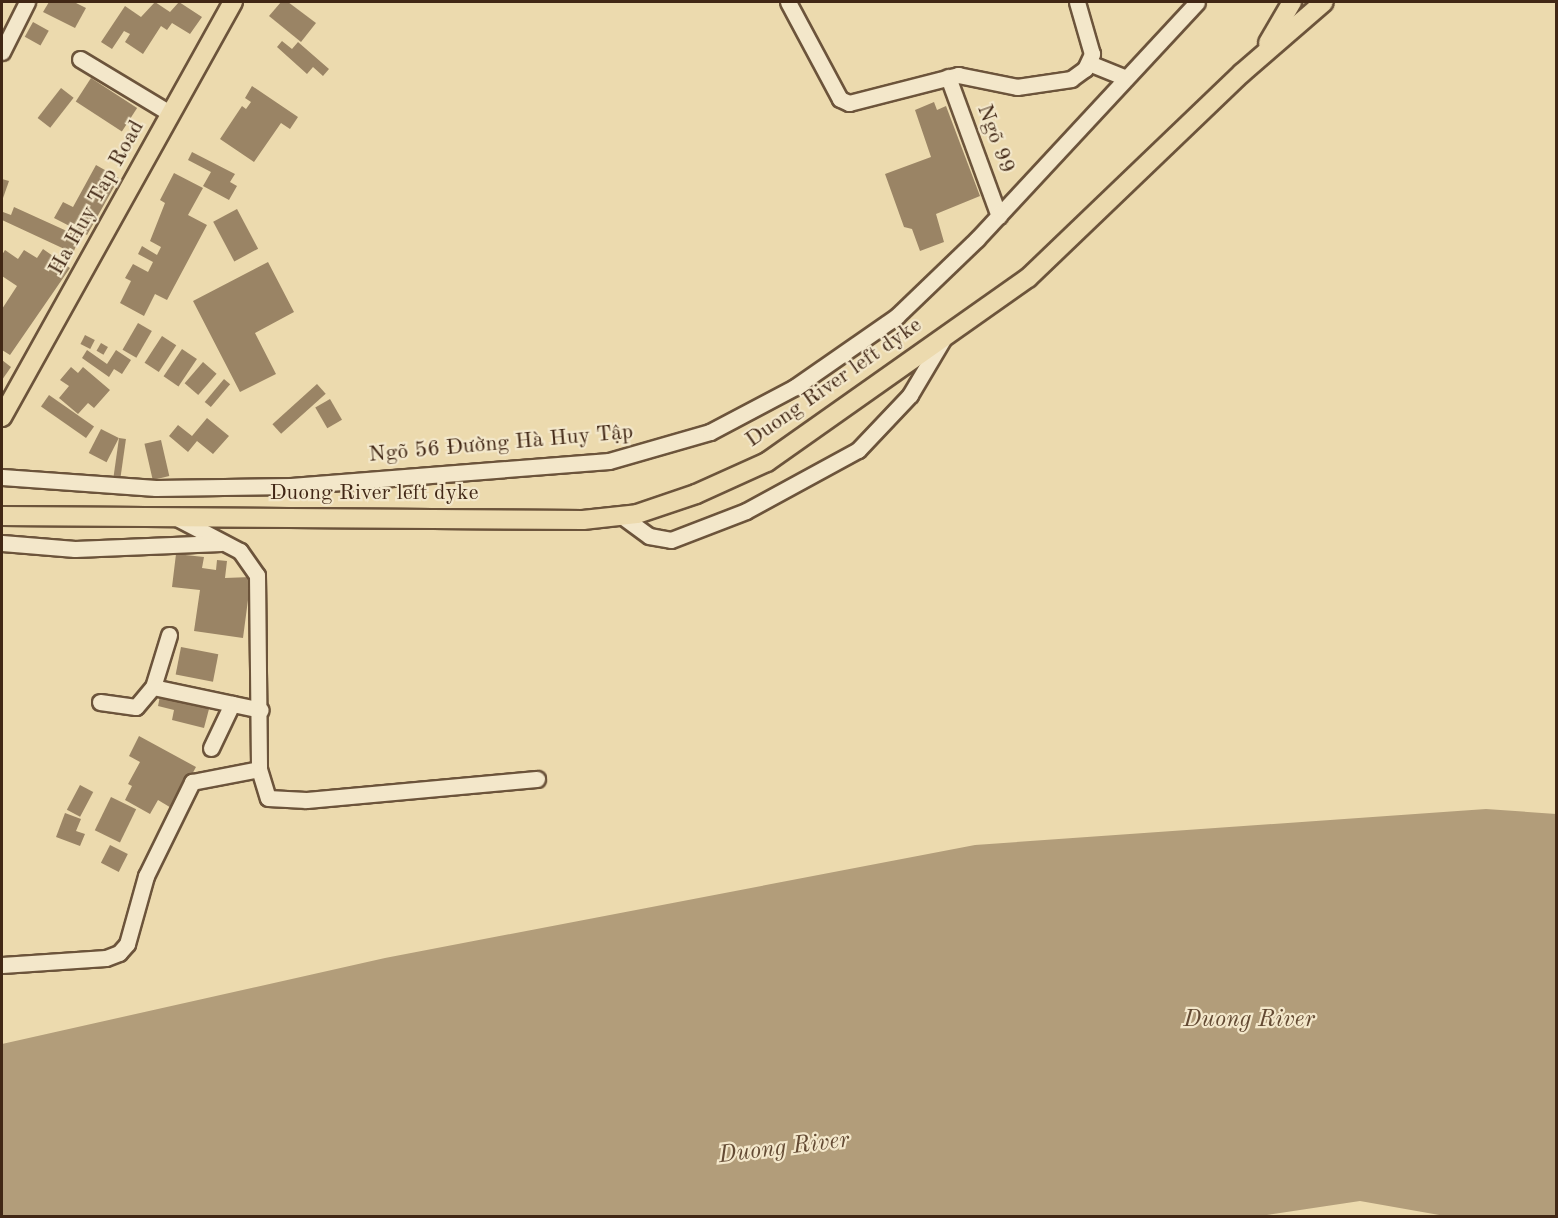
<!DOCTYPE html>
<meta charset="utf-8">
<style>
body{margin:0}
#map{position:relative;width:1558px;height:1218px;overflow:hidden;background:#ecdaae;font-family:"Old Standard TT",serif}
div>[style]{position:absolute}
.water>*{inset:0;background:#b29d7a}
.building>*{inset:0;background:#9a8465;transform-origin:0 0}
.roads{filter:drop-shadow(2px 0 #6c543b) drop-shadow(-2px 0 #6c543b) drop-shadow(0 2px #6c543b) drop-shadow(0 -2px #6c543b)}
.minor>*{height:15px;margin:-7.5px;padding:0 7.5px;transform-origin:7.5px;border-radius:7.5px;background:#f3e7ca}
.major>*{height:18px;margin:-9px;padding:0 9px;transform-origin:9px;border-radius:9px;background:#ecdaae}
span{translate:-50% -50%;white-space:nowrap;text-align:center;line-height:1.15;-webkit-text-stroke:4.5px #f3e7ca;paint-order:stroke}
.street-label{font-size:22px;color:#412715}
.water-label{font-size:24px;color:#634a33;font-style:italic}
.frame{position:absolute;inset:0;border:3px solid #412715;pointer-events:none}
</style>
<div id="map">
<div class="water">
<i style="clip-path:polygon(1486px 809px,1556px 814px,1556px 1216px,1445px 1216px,1360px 1201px,1260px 1216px,2px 1216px,2px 1044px,385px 958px,975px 845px)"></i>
</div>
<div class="building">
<i style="clip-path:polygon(49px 2px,74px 2px,86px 8px,75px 28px,43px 12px)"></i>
<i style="clip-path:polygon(155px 2px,170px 12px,179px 2px,202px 17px,190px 34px,172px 23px,167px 30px,161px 26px,143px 54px,125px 42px,130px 34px,124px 31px,112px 49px,101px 42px,125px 6px,141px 17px)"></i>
<i style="clip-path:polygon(281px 2px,288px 2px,316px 23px,301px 42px,269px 16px)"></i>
<i style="left:33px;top:22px;width:18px;height:17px;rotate:29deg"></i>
<i style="clip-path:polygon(282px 41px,292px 49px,298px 42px,329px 69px,323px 76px,313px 67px,307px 74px,277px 47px)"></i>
<i style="left:91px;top:78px;width:55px;height:28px;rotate:33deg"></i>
<i style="clip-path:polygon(252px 86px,298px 117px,290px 129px,281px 123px,254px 162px,220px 139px,242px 106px,246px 109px,251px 102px,245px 98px)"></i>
<i style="left:61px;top:88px;width:16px;height:38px;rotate:38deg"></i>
<i style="clip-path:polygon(934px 102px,937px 110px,946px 106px,980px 196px,936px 214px,944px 242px,920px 251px,912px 229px,904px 227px,885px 174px,931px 157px,915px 110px)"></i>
<i style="clip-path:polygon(192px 152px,235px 174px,230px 182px,237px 186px,229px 200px,203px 186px,211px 172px,188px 160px)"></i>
<i style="clip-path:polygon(96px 165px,119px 178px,87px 235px,54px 218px,63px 202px,73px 207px)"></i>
<i style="clip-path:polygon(174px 173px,203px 188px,188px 215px,207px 225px,167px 300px,155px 294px,144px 316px,120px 303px,131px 281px,125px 278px,133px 264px,148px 272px,153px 262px,138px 254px,142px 246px,157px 255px,161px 247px,150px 241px,165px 203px,160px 200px)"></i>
<i style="clip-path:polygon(2px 179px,9px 181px,2px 201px)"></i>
<i style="clip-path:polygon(14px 207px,80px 237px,73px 253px,2px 220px,3px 212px,11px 215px)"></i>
<i style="left:237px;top:209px;width:45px;height:27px;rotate:62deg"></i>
<i style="clip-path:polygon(43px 249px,70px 268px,10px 355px,2px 350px,2px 309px,17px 286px,2px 276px,2px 255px,5px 250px,18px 259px,24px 250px,37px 258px)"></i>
<i style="clip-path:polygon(268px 262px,294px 312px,255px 333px,276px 374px,240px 392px,193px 301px)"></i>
<i style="left:138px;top:323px;width:16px;height:31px;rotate:30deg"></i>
<i style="left:85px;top:335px;width:11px;height:10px;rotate:27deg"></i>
<i style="left:162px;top:336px;width:17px;height:32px;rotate:33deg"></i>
<i style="left:101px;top:343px;width:8px;height:9px;rotate:30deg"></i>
<i style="left:182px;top:349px;width:18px;height:33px;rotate:34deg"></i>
<i style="clip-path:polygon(87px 350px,107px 364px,116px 350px,131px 360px,122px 374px,114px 369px,109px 377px,82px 358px)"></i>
<i style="clip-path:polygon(2px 360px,11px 367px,2px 380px)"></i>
<i style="left:203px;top:362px;width:18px;height:28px;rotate:41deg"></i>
<i style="clip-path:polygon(71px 367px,78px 373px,83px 367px,110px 390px,94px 408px,88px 403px,78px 414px,59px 398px,69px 386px,60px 380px)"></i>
<i style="left:224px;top:379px;width:8px;height:30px;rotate:40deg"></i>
<i style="left:317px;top:384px;width:13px;height:60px;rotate:48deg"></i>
<i style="left:49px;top:395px;width:55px;height:14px;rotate:35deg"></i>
<i style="left:330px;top:399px;width:24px;height:17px;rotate:60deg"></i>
<i style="clip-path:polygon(207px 418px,229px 436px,213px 454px,197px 441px,188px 452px,169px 436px,178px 425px,192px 436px)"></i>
<i style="left:101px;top:429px;width:20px;height:27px;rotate:27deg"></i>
<i style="left:119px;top:438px;width:7px;height:39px;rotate:8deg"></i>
<i style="left:161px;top:440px;width:37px;height:17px;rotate:77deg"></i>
<i style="clip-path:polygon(176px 554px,204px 557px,202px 568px,216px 570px,217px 560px,227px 561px,225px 578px,251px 577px,243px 638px,194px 631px,200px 590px,172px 587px)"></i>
<i style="left:181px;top:647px;width:38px;height:28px;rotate:11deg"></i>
<i style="clip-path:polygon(160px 696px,209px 709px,204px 728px,172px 720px,174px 710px,158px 706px)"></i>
<i style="clip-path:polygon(139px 736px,196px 767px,173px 809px,158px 800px,150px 814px,125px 800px,132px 786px,128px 784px,140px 762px,129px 756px)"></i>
<i style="left:80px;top:785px;width:15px;height:28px;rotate:28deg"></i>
<i style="left:111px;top:797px;width:28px;height:37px;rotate:26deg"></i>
<i style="clip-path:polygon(65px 813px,81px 819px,76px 831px,85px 834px,80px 846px,56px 837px)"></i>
<i style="left:110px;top:845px;width:20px;height:20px;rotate:27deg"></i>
</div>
<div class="roads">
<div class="minor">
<i style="left:788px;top:2px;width:110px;rotate:61.8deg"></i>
<i style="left:840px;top:99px;width:10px;rotate:24deg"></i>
<i style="left:849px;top:103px;width:113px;rotate:-14.4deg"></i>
<i style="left:958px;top:75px;width:60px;rotate:11.5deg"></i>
<i style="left:1017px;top:87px;width:55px;rotate:-8.4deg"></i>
<i style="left:1071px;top:79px;width:17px;rotate:-36deg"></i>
<i style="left:1085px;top:69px;width:17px;rotate:-65deg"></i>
<i style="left:1092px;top:54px;width:54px;rotate:-106.1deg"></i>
<i style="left:2px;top:52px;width:56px;rotate:-63.4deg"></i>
<i style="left:80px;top:59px;width:106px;rotate:31.1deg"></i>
<i style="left:1089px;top:63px;width:40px;rotate:22deg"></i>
<i style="left:948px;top:77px;width:148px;rotate:69.9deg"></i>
<i style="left:2px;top:477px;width:154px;rotate:4.1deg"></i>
<i style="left:156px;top:488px;width:135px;rotate:-0.8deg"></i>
<i style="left:291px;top:486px;width:319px;rotate:-4.5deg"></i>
<i style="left:609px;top:461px;width:105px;rotate:-16deg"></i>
<i style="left:710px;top:432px;width:96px;rotate:-27.9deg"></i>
<i style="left:795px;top:387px;width:124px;rotate:-34.8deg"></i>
<i style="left:897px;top:316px;width:111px;rotate:-43.9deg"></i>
<i style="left:977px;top:239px;width:323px;rotate:-47.1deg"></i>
<i style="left:175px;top:517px;width:73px;rotate:27.6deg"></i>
<i style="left:240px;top:551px;width:29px;rotate:55deg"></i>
<i style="left:257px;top:575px;width:194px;rotate:89.4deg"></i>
<i style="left:259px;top:769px;width:30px;rotate:73deg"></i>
<i style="left:268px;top:798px;width:38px;rotate:3deg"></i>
<i style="left:306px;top:800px;width:232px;rotate:-5.2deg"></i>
<i style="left:623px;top:517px;width:32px;rotate:36deg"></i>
<i style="left:649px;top:536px;width:22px;rotate:10deg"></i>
<i style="left:671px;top:540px;width:80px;rotate:-21.1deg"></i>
<i style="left:746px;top:511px;width:128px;rotate:-28.6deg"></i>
<i style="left:858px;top:450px;width:76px;rotate:-46.6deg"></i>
<i style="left:910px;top:395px;width:69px;rotate:-59.3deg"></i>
<i style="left:2px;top:543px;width:73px;rotate:4.7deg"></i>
<i style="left:75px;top:549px;width:146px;rotate:-2.4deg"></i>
<i style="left:169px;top:635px;width:54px;rotate:107.1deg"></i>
<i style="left:153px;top:687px;width:110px;rotate:12deg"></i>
<i style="left:100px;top:702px;width:36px;rotate:8deg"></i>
<i style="left:136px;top:707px;width:26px;rotate:-50deg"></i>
<i style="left:211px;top:748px;width:49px;rotate:-64.5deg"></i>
<i style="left:2px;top:965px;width:104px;rotate:-3.9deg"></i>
<i style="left:106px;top:958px;width:14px;rotate:-21deg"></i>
<i style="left:119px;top:953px;width:12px;rotate:-48deg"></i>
<i style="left:127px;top:944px;width:71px;rotate:-74.4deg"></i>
<i style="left:146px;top:876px;width:105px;rotate:-63.9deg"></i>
<i style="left:192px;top:782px;width:68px;rotate:-11deg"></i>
</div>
<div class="major">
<i style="left:1268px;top:43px;width:48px;rotate:-59.7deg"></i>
<i style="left:2px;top:417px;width:475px;rotate:-60.9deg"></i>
<i style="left:2px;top:516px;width:581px;rotate:0.39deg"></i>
<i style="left:583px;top:520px;width:54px;rotate:-6.3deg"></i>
<i style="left:637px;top:514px;width:62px;rotate:-18.7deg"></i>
<i style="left:696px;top:494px;width:78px;rotate:-24.3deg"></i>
<i style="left:767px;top:462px;width:319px;rotate:-35.2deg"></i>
<i style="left:1028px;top:278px;width:296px;rotate:-43.8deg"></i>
<i style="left:1242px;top:73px;width:108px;rotate:-40.9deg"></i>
</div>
</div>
<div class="street-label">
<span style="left:995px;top:139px;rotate:70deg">Ngõ 99</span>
<span style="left:97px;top:198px;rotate:-61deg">Ha Huy Tap Road</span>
<span style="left:834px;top:383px;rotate:-35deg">Duong River left dyke</span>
<span style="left:501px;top:444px;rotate:-5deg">Ngõ 56 Đường Hà Huy Tập</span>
<span style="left:374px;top:494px">Duong River left dyke</span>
</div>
<div class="water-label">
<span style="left:1249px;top:1021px">Duong River</span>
<span style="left:784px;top:1149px;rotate:-7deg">Duong River</span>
</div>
<div class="frame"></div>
</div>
